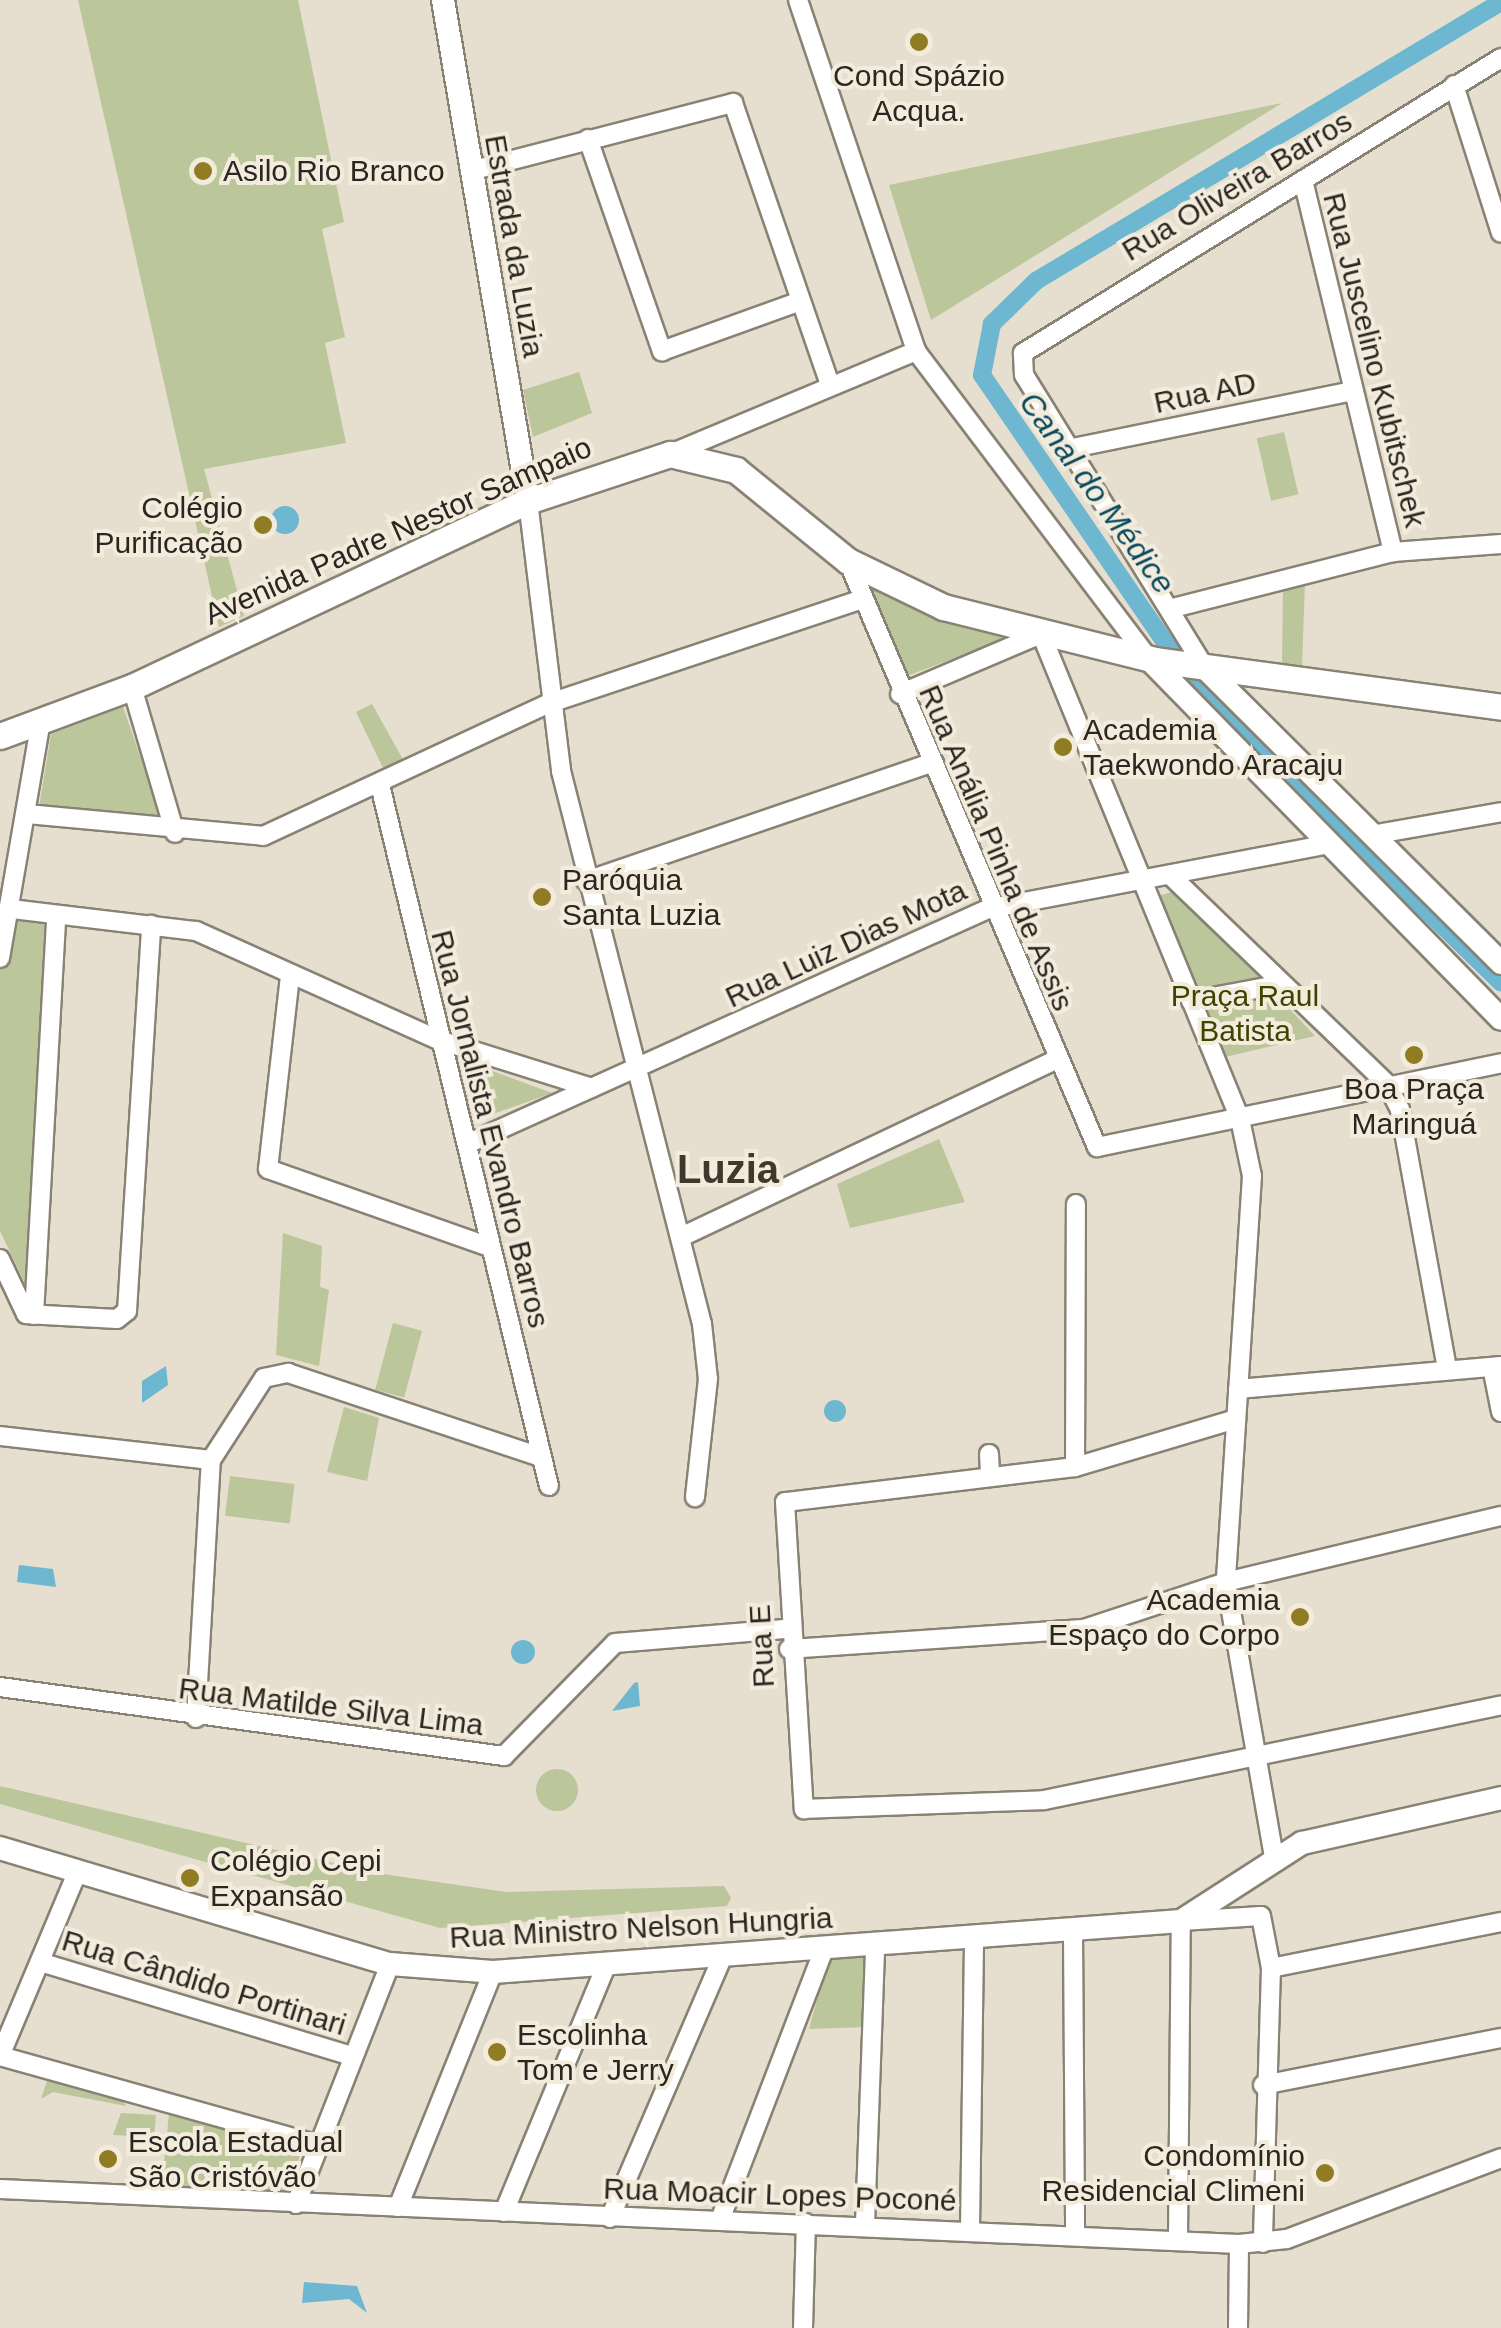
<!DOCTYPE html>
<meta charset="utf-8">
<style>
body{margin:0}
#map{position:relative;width:1501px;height:2328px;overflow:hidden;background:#e6decf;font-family:Arial,sans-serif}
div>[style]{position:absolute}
.green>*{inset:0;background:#bbc69b;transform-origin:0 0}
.round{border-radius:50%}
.water>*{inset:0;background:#6db7d0}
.canal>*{height:18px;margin:-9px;padding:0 9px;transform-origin:9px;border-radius:9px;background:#6db7d0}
.roads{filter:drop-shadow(2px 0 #898274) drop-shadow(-2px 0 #898274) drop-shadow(0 2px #898274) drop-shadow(0 -2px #898274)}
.minor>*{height:18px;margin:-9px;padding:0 9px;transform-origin:9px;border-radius:9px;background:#fff}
.tertiary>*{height:22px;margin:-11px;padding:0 11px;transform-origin:11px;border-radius:11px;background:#fff}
.secondary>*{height:25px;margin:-12.5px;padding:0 12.5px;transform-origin:12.5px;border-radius:12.5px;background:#fff}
.dots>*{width:28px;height:28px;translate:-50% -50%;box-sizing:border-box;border:5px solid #f3ebdc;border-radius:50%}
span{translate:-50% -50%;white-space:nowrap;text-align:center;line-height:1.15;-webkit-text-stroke:8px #f3ebdc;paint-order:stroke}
.poi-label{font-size:30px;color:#292721}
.left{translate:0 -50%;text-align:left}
.right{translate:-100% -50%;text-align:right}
.street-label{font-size:30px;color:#292721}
.park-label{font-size:30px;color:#3a4600}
.water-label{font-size:32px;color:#094b5d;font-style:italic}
.district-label{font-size:40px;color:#3f392d;font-weight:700}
</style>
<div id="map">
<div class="green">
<i style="clip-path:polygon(78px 0,298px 0,344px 222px,322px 229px,345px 337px,325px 343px,346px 443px,204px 469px,244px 616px,219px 627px)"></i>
<i style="clip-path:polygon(1282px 103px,931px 320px,889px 185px)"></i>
<i style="clip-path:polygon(579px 372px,592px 413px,533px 437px,523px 390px)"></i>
<i style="left:1284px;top:432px;width:64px;height:28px;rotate:77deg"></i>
<i style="clip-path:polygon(1305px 581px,1302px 667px,1282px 664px,1283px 586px)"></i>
<i style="clip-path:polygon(870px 589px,1006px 639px,904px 677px)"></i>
<i style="clip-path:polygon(372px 704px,405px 763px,385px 772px,356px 712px)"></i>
<i style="clip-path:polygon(123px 707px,163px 822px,39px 807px,51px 734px)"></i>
<i style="clip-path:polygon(1178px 890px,1315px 1036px,1225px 1057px,1155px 897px)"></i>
<i style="clip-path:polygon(12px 911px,55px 918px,34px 1302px,0 1231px,0 968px)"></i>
<i style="clip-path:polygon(462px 1060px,552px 1093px,476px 1120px)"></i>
<i style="clip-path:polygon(939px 1139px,965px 1202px,850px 1228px,837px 1184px)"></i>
<i style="clip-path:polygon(283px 1233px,322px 1246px,320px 1287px,329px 1290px,319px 1366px,276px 1355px)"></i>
<i style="left:393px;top:1323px;width:30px;height:69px;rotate:15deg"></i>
<i style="clip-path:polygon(344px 1407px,379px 1418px,367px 1481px,327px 1472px)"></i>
<i style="left:230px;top:1476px;width:65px;height:40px;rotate:7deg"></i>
<i class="round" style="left:536px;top:1769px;width:42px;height:42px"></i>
<i style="clip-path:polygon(0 1786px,376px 1873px,506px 1892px,724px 1886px,731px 1898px,727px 1906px,440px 1928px,0 1804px)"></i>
<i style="clip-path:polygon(868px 1956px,867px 2027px,809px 2029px,828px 1959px)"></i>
<i style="clip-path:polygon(47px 2081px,123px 2101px,126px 2106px,53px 2092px,41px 2099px)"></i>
<i style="clip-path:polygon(121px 2113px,156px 2115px,154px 2137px,113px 2135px)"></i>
<i style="clip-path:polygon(169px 2114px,302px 2147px,288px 2198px,161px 2193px)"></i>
</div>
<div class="water">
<i class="round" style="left:271px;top:506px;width:28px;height:28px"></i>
<i style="clip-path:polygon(166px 1366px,168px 1385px,142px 1403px,142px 1381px)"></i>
<i class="round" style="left:824px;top:1400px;width:22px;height:22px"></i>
<i style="clip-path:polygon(19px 1565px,53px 1569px,56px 1587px,17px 1582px)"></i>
<i class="round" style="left:511px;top:1640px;width:24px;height:24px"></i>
<i style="clip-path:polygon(638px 1682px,640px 1706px,612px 1711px,634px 1683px)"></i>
<i style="clip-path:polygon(304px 2282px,357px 2286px,367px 2313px,349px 2299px,302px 2303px)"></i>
</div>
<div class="canal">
<i style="left:1501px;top:2px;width:542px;rotate:149.04deg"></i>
<i style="left:1036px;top:281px;width:62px;rotate:135.7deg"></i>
<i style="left:992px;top:324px;width:52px;rotate:101.1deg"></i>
<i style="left:982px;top:375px;width:372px;rotate:55.6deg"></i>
<i style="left:1192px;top:682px;width:431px;rotate:44.2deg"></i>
</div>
<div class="roads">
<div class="minor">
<i style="left:798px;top:0;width:370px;rotate:71.4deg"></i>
<i style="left:916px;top:351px;width:385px;rotate:52.9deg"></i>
<i style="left:1454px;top:85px;width:155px;rotate:72.4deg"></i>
<i style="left:588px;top:139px;width:225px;rotate:70.8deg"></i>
<i style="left:662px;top:351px;width:145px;rotate:-19.8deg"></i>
<i style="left:470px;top:171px;width:272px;rotate:-14.5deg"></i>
<i style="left:733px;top:103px;width:297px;rotate:71deg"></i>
<i style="left:1303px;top:180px;width:383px;rotate:76.4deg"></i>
<i style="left:1068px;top:449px;width:291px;rotate:-11.5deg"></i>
<i style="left:670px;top:454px;width:267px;rotate:-22.7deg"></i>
<i style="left:528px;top:501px;width:272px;rotate:83deg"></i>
<i style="left:561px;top:771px;width:571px;rotate:75.7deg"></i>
<i style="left:702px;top:1324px;width:55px;rotate:83.8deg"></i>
<i style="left:708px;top:1379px;width:119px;rotate:96.3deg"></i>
<i style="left:848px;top:561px;width:637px;rotate:66.98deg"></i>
<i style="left:1097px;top:1147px;width:413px;rotate:-11.7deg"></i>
<i style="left:1169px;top:609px;width:231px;rotate:-14.3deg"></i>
<i style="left:1393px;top:552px;width:108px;rotate:-4.2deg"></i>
<i style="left:1042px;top:636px;width:522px;rotate:67.71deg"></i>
<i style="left:1240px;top:1119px;width:58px;rotate:78.1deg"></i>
<i style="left:1252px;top:1176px;width:407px;rotate:93.7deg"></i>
<i style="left:1226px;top:1582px;width:279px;rotate:80.1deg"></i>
<i style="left:1205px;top:668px;width:344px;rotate:-121.7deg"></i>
<i style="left:1024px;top:375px;width:22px;rotate:-93deg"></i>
<i style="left:1023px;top:353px;width:562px;rotate:-31.68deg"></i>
<i style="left:132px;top:687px;width:152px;rotate:73.6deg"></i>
<i style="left:900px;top:694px;width:150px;rotate:-23.1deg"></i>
<i style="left:380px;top:785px;width:721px;rotate:76.45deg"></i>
<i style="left:28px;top:814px;width:236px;rotate:5.3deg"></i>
<i style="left:263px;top:836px;width:316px;rotate:-24.9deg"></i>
<i style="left:550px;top:703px;width:330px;rotate:-18.4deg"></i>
<i style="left:1371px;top:835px;width:132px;rotate:-10deg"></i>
<i style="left:1171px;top:876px;width:300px;rotate:43.9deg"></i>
<i style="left:1387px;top:1084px;width:29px;rotate:63deg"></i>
<i style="left:1400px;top:1110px;width:262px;rotate:79.7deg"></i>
<i style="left:586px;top:881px;width:361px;rotate:-18.9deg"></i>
<i style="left:11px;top:909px;width:186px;rotate:6.8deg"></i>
<i style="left:196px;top:931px;width:266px;rotate:24.2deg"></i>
<i style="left:439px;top:1040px;width:160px;rotate:17.4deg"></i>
<i style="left:0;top:958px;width:234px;rotate:-80.2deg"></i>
<i style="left:290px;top:976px;width:194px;rotate:96.5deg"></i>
<i style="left:268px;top:1169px;width:235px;rotate:19.4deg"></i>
<i style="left:1191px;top:1001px;width:87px;rotate:-10.5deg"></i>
<i style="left:467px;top:1144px;width:572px;rotate:-24.28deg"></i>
<i style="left:988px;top:909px;width:343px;rotate:-10.8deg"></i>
<i style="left:681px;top:1237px;width:415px;rotate:-25.3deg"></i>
<i style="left:0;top:1259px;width:61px;rotate:64.7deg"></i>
<i style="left:26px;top:1314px;width:91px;rotate:3.1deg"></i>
<i style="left:117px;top:1319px;width:13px;rotate:-39deg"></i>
<i style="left:127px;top:1311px;width:387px;rotate:-86.4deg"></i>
<i style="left:34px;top:1315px;width:400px;rotate:-86.8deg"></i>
<i style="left:1492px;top:1367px;width:46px;rotate:78.7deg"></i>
<i style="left:1238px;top:1389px;width:264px;rotate:-5deg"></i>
<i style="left:1236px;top:1419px;width:168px;rotate:163.4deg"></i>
<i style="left:1075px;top:1467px;width:292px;rotate:173.1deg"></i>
<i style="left:785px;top:1502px;width:308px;rotate:86.5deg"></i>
<i style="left:804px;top:1809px;width:240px;rotate:-2.1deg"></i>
<i style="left:1044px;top:1800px;width:467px;rotate:-11.7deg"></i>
<i style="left:0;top:1436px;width:212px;rotate:6.5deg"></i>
<i style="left:989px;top:1454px;width:22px;rotate:87deg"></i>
<i style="left:1075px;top:1467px;width:263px;rotate:-89.8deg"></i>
<i style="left:789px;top:1649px;width:296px;rotate:-3.9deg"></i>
<i style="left:1084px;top:1629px;width:150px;rotate:-18.3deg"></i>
<i style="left:1226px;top:1582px;width:283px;rotate:-13.5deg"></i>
<i style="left:0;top:1687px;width:509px;rotate:7.8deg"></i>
<i style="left:504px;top:1756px;width:158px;rotate:-45.5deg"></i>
<i style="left:615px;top:1643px;width:173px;rotate:-4.7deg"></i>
<i style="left:196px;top:1718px;width:258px;rotate:-86.7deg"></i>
<i style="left:211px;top:1460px;width:98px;rotate:-57.1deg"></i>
<i style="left:264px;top:1378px;width:25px;rotate:-12deg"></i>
<i style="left:288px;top:1373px;width:267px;rotate:18.4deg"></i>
<i style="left:1073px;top:1932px;width:301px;rotate:89.6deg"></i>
<i style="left:40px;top:1962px;width:326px;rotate:16.8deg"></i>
<i style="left:1271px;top:1968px;width:235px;rotate:-11.3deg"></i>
<i style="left:0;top:2056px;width:327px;rotate:15.6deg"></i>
<i style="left:0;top:2056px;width:199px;rotate:-67.2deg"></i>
<i style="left:1263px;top:2085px;width:243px;rotate:-11.2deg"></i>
<i style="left:0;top:2189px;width:1240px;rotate:2.54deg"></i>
<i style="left:1239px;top:2244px;width:48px;rotate:-5.9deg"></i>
<i style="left:1287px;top:2239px;width:229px;rotate:-20.7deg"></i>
<i style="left:296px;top:2204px;width:258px;rotate:-68.6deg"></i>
<i style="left:398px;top:2207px;width:253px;rotate:-68deg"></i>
<i style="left:504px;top:2212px;width:269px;rotate:-67.5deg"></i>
<i style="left:610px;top:2218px;width:286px;rotate:-66.7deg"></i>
<i style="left:720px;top:2220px;width:290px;rotate:-69deg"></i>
<i style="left:865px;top:2224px;width:279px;rotate:-87.9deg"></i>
<i style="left:970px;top:2229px;width:290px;rotate:-89.2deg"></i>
<i style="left:1178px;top:2239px;width:318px;rotate:-89.5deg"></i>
<i style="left:1181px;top:1921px;width:80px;rotate:-3.6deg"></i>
<i style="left:1261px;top:1916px;width:53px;rotate:79.1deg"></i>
<i style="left:1271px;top:1968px;width:275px;rotate:91.7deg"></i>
<i style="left:803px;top:2328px;width:105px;rotate:-88.4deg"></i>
<i style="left:1238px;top:2328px;width:84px;rotate:-89.3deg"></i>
</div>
<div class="tertiary">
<i style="left:443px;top:0;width:508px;rotate:80.37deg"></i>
<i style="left:1149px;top:659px;width:503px;rotate:45.64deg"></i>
<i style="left:1205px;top:668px;width:418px;rotate:44.9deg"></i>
<i style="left:0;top:1848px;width:407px;rotate:16.6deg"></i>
<i style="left:390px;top:1964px;width:103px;rotate:4.4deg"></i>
<i style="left:493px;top:1972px;width:690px;rotate:-4.24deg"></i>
<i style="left:1181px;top:1921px;width:144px;rotate:-32.8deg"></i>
<i style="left:1302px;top:1843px;width:204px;rotate:-12.7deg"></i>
</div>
<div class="secondary">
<i style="left:0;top:736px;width:141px;rotate:-20.4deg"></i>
<i style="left:132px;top:687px;width:438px;rotate:-25.2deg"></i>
<i style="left:528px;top:501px;width:150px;rotate:-18.3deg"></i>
<i style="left:670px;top:454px;width:68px;rotate:13.6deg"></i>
<i style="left:736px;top:470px;width:144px;rotate:39.1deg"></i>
<i style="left:848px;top:561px;width:106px;rotate:25.8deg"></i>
<i style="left:943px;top:607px;width:219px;rotate:14deg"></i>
<i style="left:1155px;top:660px;width:349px;rotate:7.7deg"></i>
</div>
</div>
<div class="dots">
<i style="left:919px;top:42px;background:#907c22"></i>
<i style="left:203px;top:171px;background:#907c22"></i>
<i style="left:263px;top:525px;background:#907c22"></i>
<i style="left:1063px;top:747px;background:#907c22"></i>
<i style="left:542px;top:897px;background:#907c22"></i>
<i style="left:1414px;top:1055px;background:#907c22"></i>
<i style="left:1300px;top:1617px;background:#907c22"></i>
<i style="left:190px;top:1878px;background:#907c22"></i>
<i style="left:497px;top:2052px;background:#907c22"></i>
<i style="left:108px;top:2159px;background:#907c22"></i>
<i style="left:1325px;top:2173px;background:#907c22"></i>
</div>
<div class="poi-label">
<span style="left:919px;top:93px">Cond Spázio<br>Acqua.</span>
<span class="left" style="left:223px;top:171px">Asilo Rio Branco</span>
<span class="right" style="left:243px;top:525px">Colégio<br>Purificação</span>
<span class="left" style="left:1083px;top:747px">Academia<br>Taekwondo Aracaju</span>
<span class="left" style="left:562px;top:897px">Paróquia<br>Santa Luzia</span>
<span style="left:1414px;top:1106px">Boa Praça<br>Maringuá</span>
<span class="right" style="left:1280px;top:1617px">Academia<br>Espaço do Corpo</span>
<span class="left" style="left:210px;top:1878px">Colégio Cepi<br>Expansão</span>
<span class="left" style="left:517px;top:2052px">Escolinha<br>Tom e Jerry</span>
<span class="left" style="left:128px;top:2159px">Escola Estadual<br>São Cristóvão</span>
<span class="right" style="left:1305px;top:2173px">Condomínio<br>Residencial Climeni</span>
</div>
<div class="street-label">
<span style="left:1237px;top:186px;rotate:-31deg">Rua Oliveira Barros</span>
<span style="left:514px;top:246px;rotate:80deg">Estrada da Luzia</span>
<span style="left:1374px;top:360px;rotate:76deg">Rua Juscelino Kubitschek</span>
<span style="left:1205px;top:393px;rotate:-12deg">Rua AD</span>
<span style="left:398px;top:531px;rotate:-24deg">Avenida Padre Nestor Sampaio</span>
<span style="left:996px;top:848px;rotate:67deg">Rua Anália Pinha de Assis</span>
<span style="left:846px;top:944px;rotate:-25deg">Rua Luiz Dias Mota</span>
<span style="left:490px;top:1129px;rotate:76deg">Rua Jornalista Evandro Barros</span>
<span style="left:762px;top:1646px;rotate:-93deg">Rua E</span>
<span style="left:331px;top:1707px;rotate:7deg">Rua Matilde Silva Lima</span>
<span style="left:641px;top:1928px;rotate:-3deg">Rua Ministro Nelson Hungria</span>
<span style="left:204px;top:1983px;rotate:17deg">Rua Cândido Portinari</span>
<span style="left:780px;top:2195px;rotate:2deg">Rua Moacir Lopes Poconé</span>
</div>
<div class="park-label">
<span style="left:1245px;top:1013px">Praça Raul<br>Batista</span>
</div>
<div class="water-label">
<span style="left:1097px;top:493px;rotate:54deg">Canal do Médice</span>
</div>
<div class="district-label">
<span style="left:728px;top:1169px">Luzia</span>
</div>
</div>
